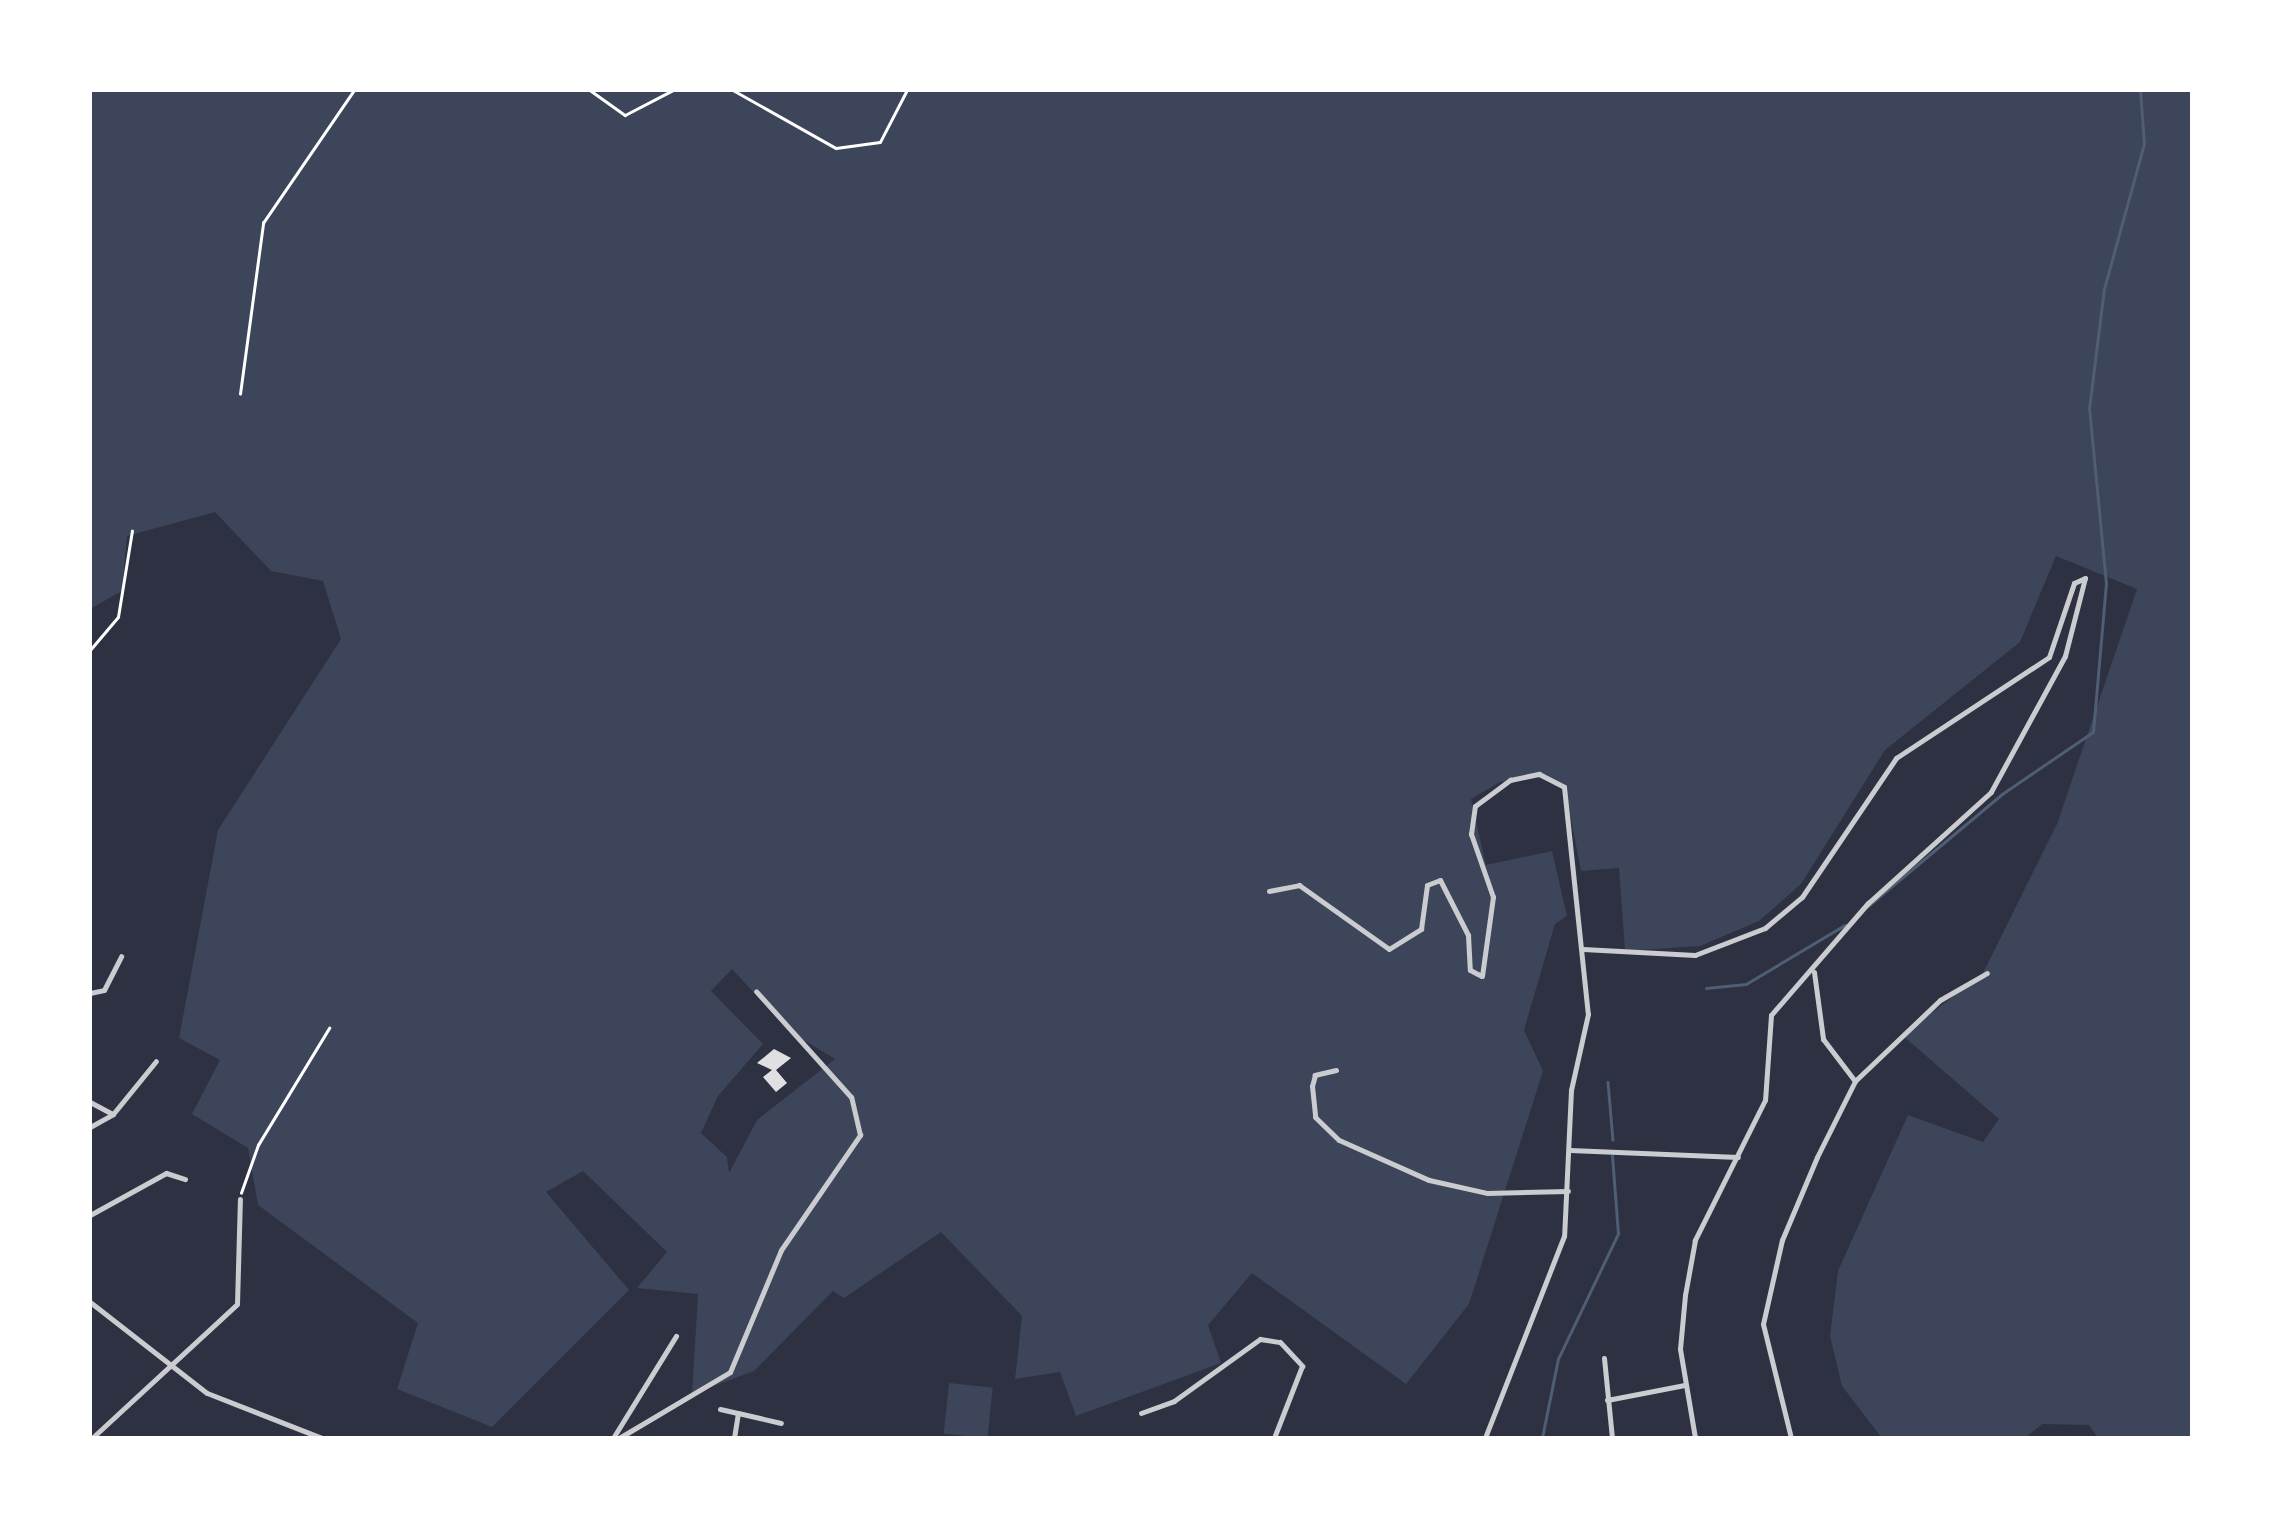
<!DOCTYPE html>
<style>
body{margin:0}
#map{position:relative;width:2282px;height:1528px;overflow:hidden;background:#2d3142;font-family:"Exo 2",sans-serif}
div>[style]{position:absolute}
.green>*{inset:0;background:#3c4559;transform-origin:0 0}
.stream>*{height:2.5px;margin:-1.25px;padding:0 1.25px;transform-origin:1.25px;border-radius:1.25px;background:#4f5d75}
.building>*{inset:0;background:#e0e0e3}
.path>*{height:2.5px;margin:-1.25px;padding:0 1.25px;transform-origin:1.25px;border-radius:1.25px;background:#fff}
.minor>*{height:5px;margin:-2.5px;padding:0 2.5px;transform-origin:2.5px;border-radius:2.5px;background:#caccd0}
span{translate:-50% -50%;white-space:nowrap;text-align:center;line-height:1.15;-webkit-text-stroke:8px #fff;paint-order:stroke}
.frame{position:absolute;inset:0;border:92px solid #fff;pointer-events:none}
</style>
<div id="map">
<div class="green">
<i style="clip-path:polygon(evenodd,90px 90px,2192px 90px,2192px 1438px,2098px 1438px,2089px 1425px,2042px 1424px,2025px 1438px,1882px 1438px,1842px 1386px,1830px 1336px,1838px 1271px,1908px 1115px,1983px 1142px,1999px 1119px,1902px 1035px,1982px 975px,2057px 824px,2137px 589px,2056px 556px,2020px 642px,1885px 750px,1801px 884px,1759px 921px,1700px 946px,1625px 951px,1619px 868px,1581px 871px,1565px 788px,1547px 777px,1500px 782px,1471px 799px,1486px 865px,1552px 851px,1567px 916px,1555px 924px,1524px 1030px,1543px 1071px,1469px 1304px,1406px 1384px,1252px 1273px,1208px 1325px,1221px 1363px,1076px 1416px,1060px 1372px,1015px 1379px,1022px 1316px,941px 1232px,844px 1298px,833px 1291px,754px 1371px,692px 1394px,698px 1294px,637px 1288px,667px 1252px,583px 1171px,546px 1192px,629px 1290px,492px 1427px,397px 1389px,418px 1323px,258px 1205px,248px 1148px,192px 1114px,220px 1060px,179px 1038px,218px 830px,341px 639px,323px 581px,271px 571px,215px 512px,127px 536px,122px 591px,90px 609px,90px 90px,732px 969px,790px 1032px,835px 1059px,757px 1120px,729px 1173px,727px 1157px,701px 1133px,718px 1096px,763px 1044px,711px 991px,732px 969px)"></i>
<i style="left:949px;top:1383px;width:44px;height:51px;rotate:6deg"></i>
</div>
<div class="stream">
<i style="left:1867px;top:907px;width:176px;rotate:-39.9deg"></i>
<i style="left:2002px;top:794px;width:110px;rotate:-34.3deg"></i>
<i style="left:2093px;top:732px;width:149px;rotate:-85deg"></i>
<i style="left:2106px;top:584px;width:176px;rotate:-95.5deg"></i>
<i style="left:2089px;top:409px;width:121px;rotate:-82.9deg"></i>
<i style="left:2104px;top:289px;width:150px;rotate:-74.6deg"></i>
<i style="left:2144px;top:144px;width:54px;rotate:-94.2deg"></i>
<i style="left:1706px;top:988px;width:40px;rotate:-5.7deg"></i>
<i style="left:1746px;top:984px;width:115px;rotate:-30.8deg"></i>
<i style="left:1608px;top:1082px;width:58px;rotate:85.1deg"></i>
<i style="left:1542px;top:1438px;width:81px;rotate:-78.6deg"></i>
<i style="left:1558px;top:1359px;width:139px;rotate:-64.4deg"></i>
<i style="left:1618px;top:1234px;width:78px;rotate:-94.4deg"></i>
</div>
<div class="building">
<i style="clip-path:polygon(774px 1049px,791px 1058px,776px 1070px,787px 1083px,776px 1092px,763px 1077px,772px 1070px,757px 1063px)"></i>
</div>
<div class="path">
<i style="left:454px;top:90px;width:41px"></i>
<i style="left:590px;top:90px;width:43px;rotate:35.5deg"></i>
<i style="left:625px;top:115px;width:54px;rotate:-27.5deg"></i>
<i style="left:733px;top:90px;width:118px;rotate:29.4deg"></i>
<i style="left:836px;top:148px;width:44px;rotate:-7.8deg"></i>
<i style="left:880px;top:142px;width:59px;rotate:-62.6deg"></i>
<i style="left:240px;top:394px;width:173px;rotate:-82.3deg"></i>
<i style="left:263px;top:223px;width:161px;rotate:-55.6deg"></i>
<i style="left:90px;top:650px;width:43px;rotate:-49.7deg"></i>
<i style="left:118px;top:617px;width:87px;rotate:-80.8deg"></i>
<i style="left:241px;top:1193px;width:51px;rotate:-70.5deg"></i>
<i style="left:258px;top:1145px;width:137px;rotate:-58.7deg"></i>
</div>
<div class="minor">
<i style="left:1269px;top:891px;width:31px;rotate:-11deg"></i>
<i style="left:1299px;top:885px;width:110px;rotate:35.4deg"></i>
<i style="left:1389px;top:949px;width:38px;rotate:-32deg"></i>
<i style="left:1421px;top:929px;width:44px;rotate:-82.2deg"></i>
<i style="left:1427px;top:885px;width:14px;rotate:-21deg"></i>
<i style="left:1440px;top:880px;width:62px;rotate:63deg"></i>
<i style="left:1468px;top:935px;width:35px;rotate:87deg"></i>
<i style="left:1470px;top:970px;width:13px;rotate:27deg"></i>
<i style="left:1482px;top:976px;width:80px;rotate:-82.1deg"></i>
<i style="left:1493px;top:897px;width:67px;rotate:-109.2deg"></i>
<i style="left:1471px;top:834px;width:28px;rotate:-82deg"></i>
<i style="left:1475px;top:806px;width:44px;rotate:-36.6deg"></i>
<i style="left:1510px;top:780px;width:30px;rotate:-12deg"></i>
<i style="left:1539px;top:774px;width:28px;rotate:27deg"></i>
<i style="left:1564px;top:787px;width:228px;rotate:84deg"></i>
<i style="left:1588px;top:1014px;width:78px;rotate:102.6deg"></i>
<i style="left:1571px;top:1090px;width:146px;rotate:92.7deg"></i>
<i style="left:1564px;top:1236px;width:217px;rotate:111.4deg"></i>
<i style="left:1583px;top:949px;width:112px;rotate:3.1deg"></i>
<i style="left:1695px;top:955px;width:75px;rotate:-21.1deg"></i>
<i style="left:1765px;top:928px;width:48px;rotate:-40deg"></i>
<i style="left:1802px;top:897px;width:168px;rotate:-55.9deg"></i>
<i style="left:1896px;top:758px;width:183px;rotate:-33.4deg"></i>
<i style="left:2049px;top:657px;width:78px;rotate:-71.3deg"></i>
<i style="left:2074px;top:583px;width:12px;rotate:-24deg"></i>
<i style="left:2085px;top:578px;width:81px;rotate:104.4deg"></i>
<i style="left:2065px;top:656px;width:155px;rotate:118.6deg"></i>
<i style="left:1991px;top:792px;width:166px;rotate:137.9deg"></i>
<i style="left:1868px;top:903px;width:148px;rotate:130.9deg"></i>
<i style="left:1771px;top:1015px;width:85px;rotate:94deg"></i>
<i style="left:1765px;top:1100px;width:157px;rotate:116.6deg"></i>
<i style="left:1695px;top:1240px;width:56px;rotate:100.3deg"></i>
<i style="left:1685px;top:1295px;width:54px;rotate:95.3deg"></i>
<i style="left:1680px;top:1349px;width:90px;rotate:80.4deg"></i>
<i style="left:1814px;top:972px;width:68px;rotate:82.3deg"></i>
<i style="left:1823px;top:1039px;width:53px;rotate:52.7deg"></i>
<i style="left:90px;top:993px;width:14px;rotate:-12deg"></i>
<i style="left:104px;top:990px;width:38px;rotate:-63deg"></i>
<i style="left:1336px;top:1070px;width:22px;rotate:167deg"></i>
<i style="left:1315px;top:1075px;width:11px;rotate:105deg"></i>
<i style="left:1312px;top:1086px;width:31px;rotate:84deg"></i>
<i style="left:1315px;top:1117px;width:33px;rotate:44deg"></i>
<i style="left:1339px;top:1140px;width:98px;rotate:24deg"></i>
<i style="left:1429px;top:1180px;width:59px;rotate:12.6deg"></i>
<i style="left:1487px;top:1193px;width:81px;rotate:-1.4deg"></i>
<i style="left:90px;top:1102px;width:26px;rotate:28deg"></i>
<i style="left:90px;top:1127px;width:26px;rotate:-29deg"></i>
<i style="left:113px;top:1114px;width:68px;rotate:-50.9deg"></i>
<i style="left:1570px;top:1150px;width:168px;rotate:2.4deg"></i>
<i style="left:90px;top:1215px;width:87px;rotate:-28.9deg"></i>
<i style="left:166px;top:1173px;width:20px;rotate:18deg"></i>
<i style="left:90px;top:1302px;width:148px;rotate:37.9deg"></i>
<i style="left:207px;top:1393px;width:123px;rotate:21.4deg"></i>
<i style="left:1604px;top:1358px;width:80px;rotate:84.3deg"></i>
<i style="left:1607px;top:1400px;width:79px;rotate:-10.9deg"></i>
<i style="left:720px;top:1409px;width:18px;rotate:13deg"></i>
<i style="left:1141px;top:1413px;width:35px;rotate:-20deg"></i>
<i style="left:1174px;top:1401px;width:106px;rotate:-35.8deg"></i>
<i style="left:1260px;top:1339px;width:20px;rotate:9deg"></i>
<i style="left:1280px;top:1342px;width:33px;rotate:47deg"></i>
<i style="left:1302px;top:1366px;width:77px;rotate:111.3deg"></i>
<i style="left:92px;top:1438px;width:197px;rotate:-42.7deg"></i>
<i style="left:237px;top:1304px;width:105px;rotate:-88.4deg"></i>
<i style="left:613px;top:1438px;width:120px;rotate:-58.3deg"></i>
<i style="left:619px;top:1438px;width:129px;rotate:-30.7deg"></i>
<i style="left:730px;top:1372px;width:132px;rotate:-67.3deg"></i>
<i style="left:781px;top:1250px;width:140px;rotate:-55.5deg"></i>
<i style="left:860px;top:1135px;width:39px;rotate:-103deg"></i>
<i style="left:851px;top:1097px;width:142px;rotate:-131.9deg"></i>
<i style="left:734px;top:1438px;width:25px;rotate:-81deg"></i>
<i style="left:738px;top:1413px;width:44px;rotate:13.1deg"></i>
<i style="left:1791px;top:1438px;width:117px;rotate:-103.8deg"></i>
<i style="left:1763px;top:1324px;width:86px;rotate:-77.3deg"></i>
<i style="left:1782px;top:1240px;width:90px;rotate:-67.1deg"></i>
<i style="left:1817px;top:1157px;width:85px;rotate:-63.4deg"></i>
<i style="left:1855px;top:1081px;width:117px;rotate:-43.6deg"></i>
<i style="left:1940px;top:1000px;width:54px;rotate:-29.9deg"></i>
</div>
<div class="frame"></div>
</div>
